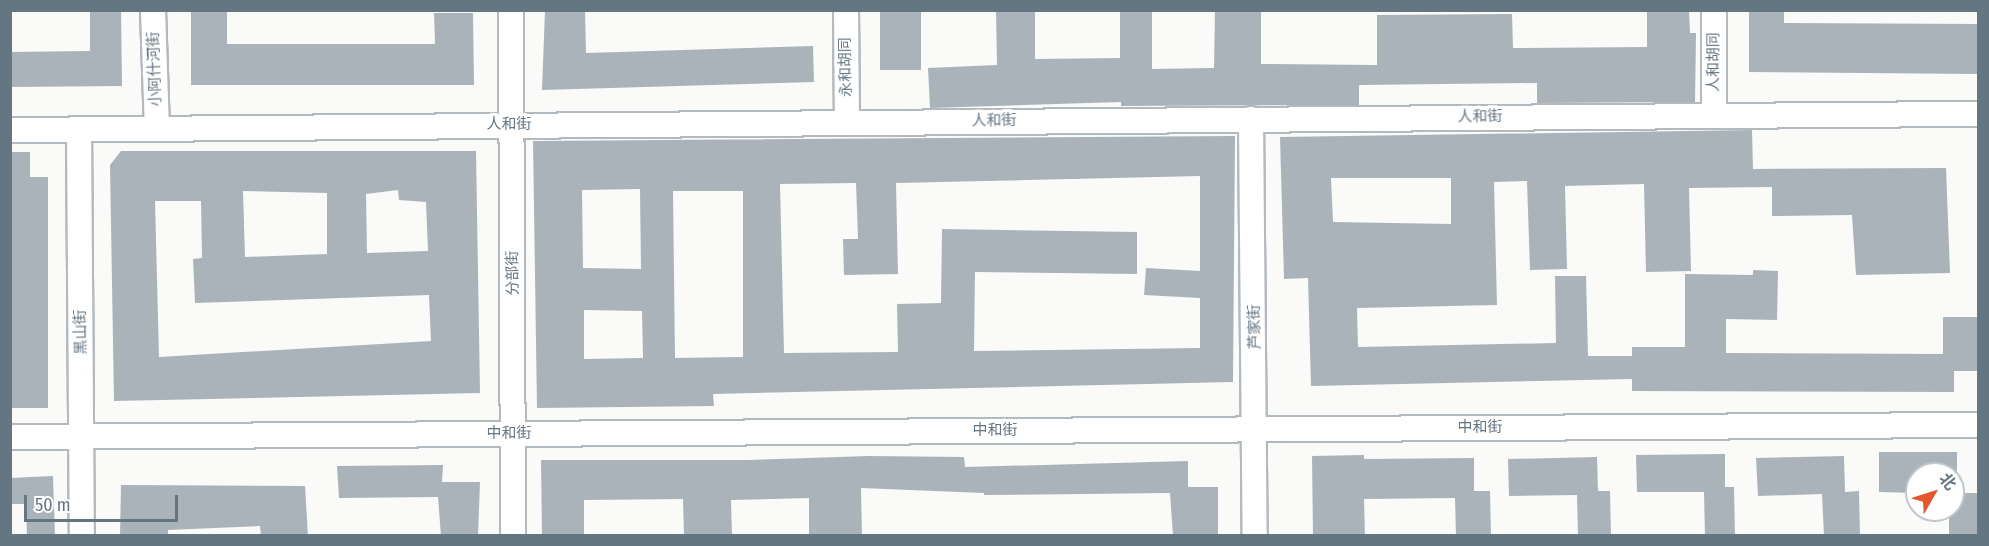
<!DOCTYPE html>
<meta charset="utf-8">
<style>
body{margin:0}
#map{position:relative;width:1989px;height:546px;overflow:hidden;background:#fafaf8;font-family:"Fira Sans Condensed","Noto Sans SC",sans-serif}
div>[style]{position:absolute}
.building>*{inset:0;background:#aab3b9;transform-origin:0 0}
.roads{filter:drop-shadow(2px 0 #b3babf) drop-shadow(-2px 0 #b3babf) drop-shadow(0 2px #b3babf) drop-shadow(0 -2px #b3babf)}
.secondary>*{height:24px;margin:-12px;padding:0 12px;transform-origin:12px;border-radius:12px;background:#fff}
span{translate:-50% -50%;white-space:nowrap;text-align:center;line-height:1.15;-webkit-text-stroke:6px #fff;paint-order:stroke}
.street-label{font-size:15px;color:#657683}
.frame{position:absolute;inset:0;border:12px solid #657683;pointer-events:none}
.north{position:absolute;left:1905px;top:462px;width:60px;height:60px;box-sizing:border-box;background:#fff;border:2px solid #c1c8cd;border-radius:50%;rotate:51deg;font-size:16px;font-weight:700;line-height:24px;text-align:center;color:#657683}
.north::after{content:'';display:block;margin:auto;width:21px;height:27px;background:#e4572e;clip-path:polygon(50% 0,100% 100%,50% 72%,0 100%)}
.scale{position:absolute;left:24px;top:495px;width:154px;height:27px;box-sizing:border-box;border:3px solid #657683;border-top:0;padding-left:8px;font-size:18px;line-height:21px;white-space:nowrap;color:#657683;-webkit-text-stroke:4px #fff;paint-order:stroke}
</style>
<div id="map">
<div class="building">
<i style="clip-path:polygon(90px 10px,121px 10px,122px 86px,10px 87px,10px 52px,90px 51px)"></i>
<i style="clip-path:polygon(191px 10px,227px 10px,227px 44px,435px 44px,434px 13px,473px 13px,474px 85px,191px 85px)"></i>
<i style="clip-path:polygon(545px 10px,585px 10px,586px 53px,813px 46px,814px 82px,542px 90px)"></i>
<i style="left:880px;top:10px;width:41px;height:60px"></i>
<i style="clip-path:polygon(996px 10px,1035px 10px,1035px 59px,1120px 58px,1120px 10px,1152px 10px,1152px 69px,1214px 68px,1215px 10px,1261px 10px,1261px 64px,1377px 65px,1377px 15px,1512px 14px,1513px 48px,1647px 47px,1647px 10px,1689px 10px,1690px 33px,1696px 33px,1695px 102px,1537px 103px,1537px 83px,1359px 85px,1359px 105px,1121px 106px,1121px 102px,930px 108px,928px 68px,997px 65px)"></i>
<i style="clip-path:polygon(1749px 10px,1784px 10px,1784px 23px,1977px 24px,1977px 74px,1749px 72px)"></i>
<i style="clip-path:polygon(evenodd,1752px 130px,1753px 169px,1946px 168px,1950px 273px,1856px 275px,1852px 215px,1772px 216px,1772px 187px,1689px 188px,1691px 271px,1646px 272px,1644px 184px,1565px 186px,1567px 269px,1530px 270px,1527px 181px,1494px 182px,1497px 305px,1357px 308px,1358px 347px,1556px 343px,1555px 276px,1586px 276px,1588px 356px,1632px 356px,1632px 347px,1685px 347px,1685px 274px,1753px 275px,1753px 270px,1778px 271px,1777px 320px,1726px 319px,1726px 353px,1943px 354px,1943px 317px,1978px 317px,1978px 371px,1954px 371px,1954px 392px,1632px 391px,1632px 379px,1311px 386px,1308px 278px,1284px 279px,1280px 137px,1752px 130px,1331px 178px,1451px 178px,1451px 224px,1333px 222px,1331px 178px)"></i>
<i style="clip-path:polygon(evenodd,1235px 136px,1233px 382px,713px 394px,714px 406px,537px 408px,533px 141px,1235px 136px,1200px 176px,1200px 271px,1146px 268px,1144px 295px,1200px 298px,1200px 348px,974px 351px,975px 272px,1137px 274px,1137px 232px,942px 229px,941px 303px,897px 304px,898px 352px,784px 353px,780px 184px,856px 183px,858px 239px,843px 239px,844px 275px,898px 274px,896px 183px,1200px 176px,1235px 136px,640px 189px,641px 269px,583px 268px,582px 190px,640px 189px,1235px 136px,673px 191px,743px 191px,743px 357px,675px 358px,673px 191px,1235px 136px,584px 310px,642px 311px,643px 358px,584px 359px,584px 310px)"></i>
<i style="clip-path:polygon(evenodd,121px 151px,476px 151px,480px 393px,114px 401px,110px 165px,121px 151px,398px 190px,399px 200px,426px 202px,428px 251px,367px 253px,366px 194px,398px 190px,121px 151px,243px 191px,327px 193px,327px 254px,245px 257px,243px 191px,121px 151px,155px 201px,201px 201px,202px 258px,193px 259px,195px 303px,429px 295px,431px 341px,159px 357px,155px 201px)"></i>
<i style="clip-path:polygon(10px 152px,30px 152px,30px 177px,48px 177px,48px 408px,10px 408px)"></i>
<i style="clip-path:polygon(1879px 452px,1957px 452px,1957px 474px,1917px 474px,1917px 493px,1879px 492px)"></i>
<i style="clip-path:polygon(1725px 454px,1725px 487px,1734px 487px,1735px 536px,1705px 536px,1704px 492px,1637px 492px,1636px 455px)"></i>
<i style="clip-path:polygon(1364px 455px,1364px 459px,1474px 458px,1474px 491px,1490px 491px,1491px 536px,1456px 536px,1455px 498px,1364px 499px,1365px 536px,1313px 536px,1312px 456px)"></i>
<i style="clip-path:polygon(869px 456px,964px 457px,965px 467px,1188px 461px,1188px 487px,1218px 487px,1218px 536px,1173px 536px,1170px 493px,984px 495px,984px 493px,861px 488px,862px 536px,809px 536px,809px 498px,731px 500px,732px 536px,684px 536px,683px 499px,584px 500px,584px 536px,542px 536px,541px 460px,747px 460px)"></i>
<i style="clip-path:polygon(1844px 456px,1845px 492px,1859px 491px,1860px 536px,1824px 536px,1822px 494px,1758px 496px,1756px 458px)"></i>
<i style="clip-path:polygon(1597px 457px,1598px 491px,1610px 491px,1611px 536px,1578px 536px,1577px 495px,1509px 496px,1508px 459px)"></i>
<i style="clip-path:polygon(443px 465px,442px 482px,480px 482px,478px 536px,441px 536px,438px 497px,339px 498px,337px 466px)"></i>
<i style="clip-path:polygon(53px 476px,55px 536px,27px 536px,26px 504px,10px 504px,10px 478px)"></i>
<i style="clip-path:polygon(121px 485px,305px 486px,308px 536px,261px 536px,260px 526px,168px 530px,168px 536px,120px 536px)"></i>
<i style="clip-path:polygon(1953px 493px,1978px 493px,1978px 536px,1949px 536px,1949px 510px,1953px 510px)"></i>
</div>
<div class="roads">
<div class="secondary">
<i style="left:153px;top:10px;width:118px;rotate:88.1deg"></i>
<i style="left:511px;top:10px;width:526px;rotate:89.78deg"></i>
<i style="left:846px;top:10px;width:113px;rotate:89.5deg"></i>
<i style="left:1714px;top:10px;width:104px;rotate:90deg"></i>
<i style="left:1251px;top:119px;width:417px;rotate:89.5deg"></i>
<i style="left:79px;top:129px;width:407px;rotate:89.6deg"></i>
<i style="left:10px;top:130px;width:1968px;rotate:-0.47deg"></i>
<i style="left:10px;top:437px;width:1968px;rotate:-0.35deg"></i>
</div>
</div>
<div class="street-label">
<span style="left:1714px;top:62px;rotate:-90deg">人和胡同</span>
<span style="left:846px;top:67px;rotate:-91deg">永和胡同</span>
<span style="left:155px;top:69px;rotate:-92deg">小阿什河街</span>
<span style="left:1480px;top:117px;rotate:-1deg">人和街</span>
<span style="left:994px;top:121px;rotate:-1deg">人和街</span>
<span style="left:509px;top:125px">人和街</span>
<span style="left:513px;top:273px;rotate:-91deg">分部街</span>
<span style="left:1255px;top:327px;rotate:-91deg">芦家街</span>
<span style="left:81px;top:332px;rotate:-91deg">黑山街</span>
<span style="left:1480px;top:428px">中和街</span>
<span style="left:995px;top:431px">中和街</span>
<span style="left:509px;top:434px">中和街</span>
</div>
<div class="frame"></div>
<div class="north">北</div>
<div class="scale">50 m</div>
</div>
